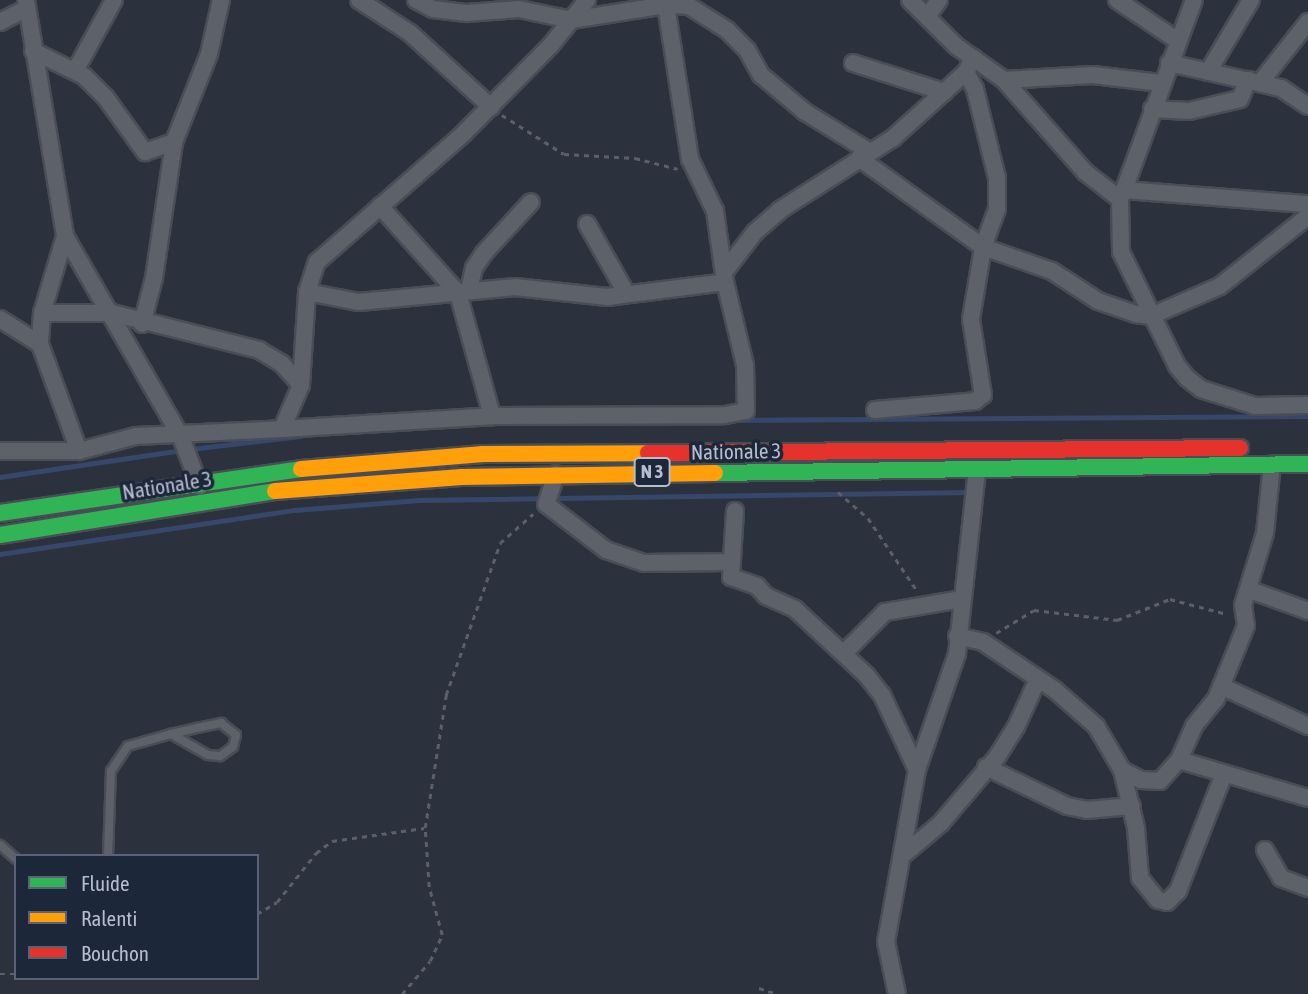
<!DOCTYPE html>
<style>
body{margin:0}
#map{position:relative;width:1308px;height:994px;overflow:hidden;background:#2c323d;font-family:"Asap Condensed",sans-serif}
div>[style]{position:absolute}
.stream>*{height:4.5px;margin:-2.25px;padding:0 2.25px;transform-origin:2.25px;border-radius:2.25px;background:#35476a}
.path>*{height:2.5px;margin-top:-1.25px;transform-origin:0;background:repeating-linear-gradient(90deg,#5a5f68 0 5px,transparent 0 10px)}
.roads{filter:drop-shadow(2px 0 #494d56) drop-shadow(-2px 0 #494d56) drop-shadow(0 2px #494d56) drop-shadow(0 -2px #494d56)}
.lane>*{height:8px;margin:-4px;padding:0 4px;transform-origin:4px;border-radius:4px;background:#5d616a}
.street>*{height:16px;margin:-8px;padding:0 8px;transform-origin:8px;border-radius:8px;background:#5d616a}
.fast>*{height:16px;margin:-8px;padding:0 8px;transform-origin:8px;border-radius:8px;background:#30b455}
.slow>*{height:16px;margin:-8px;padding:0 8px;transform-origin:8px;border-radius:8px;background:#ff9f0a}
.jam>*{height:16px;margin:-8px;padding:0 8px;transform-origin:8px;border-radius:8px;background:#e5322d}
span{translate:-50% -50%;white-space:nowrap;text-align:center;line-height:1.15;-webkit-text-stroke:7px #1d273a;paint-order:stroke}
.shield-label span{padding:2px 5px;background:#1d273a;border:2px solid;border-radius:5px;-webkit-text-stroke-width:0}
.shield-label{font-size:19px;color:#b6bdce;font-weight:700}
.street-label{font-size:21px;color:#b6bdce}
.legend{position:absolute;left:14px;top:854px;width:245px;height:126px;box-sizing:border-box;background:#1d273a;border:2px solid #5a6375;margin:0;padding:9px 12px;list-style:none;font-size:21px;color:#b6bdce}
.legend li{display:flex;align-items:center;gap:14px;height:35px}
.legend b{width:35px;border:2px solid #5a6375}
</style>
<div id="map">
<div class="stream">
<i style="left:735px;top:420px;width:573px;rotate:-0.4deg"></i>
<i style="left:190px;top:449px;width:111px;rotate:-6.7deg"></i>
<i style="left:0;top:477px;width:184px;rotate:-8.4deg"></i>
<i style="left:0;top:554px;width:298px;rotate:-8.5deg"></i>
<i style="left:295px;top:510px;width:124px;rotate:-4.6deg"></i>
<i style="left:419px;top:500px;width:550px;rotate:-0.83deg"></i>
</div>
<div class="path">
<i style="left:502px;top:115px;width:73px;rotate:32.2deg"></i>
<i style="left:564px;top:154px;width:71px;rotate:3.2deg"></i>
<i style="left:635px;top:158px;width:44px;rotate:14.3deg"></i>
<i style="left:838px;top:492px;width:40px;rotate:41deg"></i>
<i style="left:868px;top:518px;width:89px;rotate:56deg"></i>
<i style="left:996px;top:633px;width:44px;rotate:-31.2deg"></i>
<i style="left:1034px;top:610px;width:84px;rotate:6.9deg"></i>
<i style="left:1117px;top:620px;width:57px;rotate:-21.6deg"></i>
<i style="left:1170px;top:599px;width:59px;rotate:14.7deg"></i>
<i style="left:257px;top:914px;width:23px;rotate:-31deg"></i>
<i style="left:277px;top:902px;width:63px;rotate:-51.5deg"></i>
<i style="left:316px;top:853px;width:20px;rotate:-37deg"></i>
<i style="left:332px;top:841px;width:93px;rotate:-8deg"></i>
<i style="left:0;top:974px;width:16px"></i>
<i style="left:759px;top:988px;width:19px;rotate:18deg"></i>
<i style="left:402px;top:994px;width:43px;rotate:-49.7deg"></i>
<i style="left:430px;top:961px;width:29px;rotate:-65deg"></i>
<i style="left:442px;top:935px;width:50px;rotate:-105.2deg"></i>
<i style="left:429px;top:887px;width:59px;rotate:-93.9deg"></i>
<i style="left:425px;top:828px;width:135px;rotate:-81deg"></i>
<i style="left:446px;top:695px;width:161px;rotate:-70.4deg"></i>
<i style="left:500px;top:543px;width:44px;rotate:-41.3deg"></i>
</div>
<div class="roads">
<div class="lane">
<i style="left:0;top:845px;width:21px;rotate:41deg"></i>
<i style="left:108px;top:856px;width:85px;rotate:-88deg"></i>
<i style="left:111px;top:771px;width:30px;rotate:-56deg"></i>
<i style="left:128px;top:746px;width:45px;rotate:-15.6deg"></i>
<i style="left:171px;top:734px;width:27px;rotate:-13deg"></i>
<i style="left:197px;top:728px;width:25px;rotate:-12deg"></i>
<i style="left:221px;top:723px;width:19px;rotate:39deg"></i>
<i style="left:236px;top:735px;width:12px;rotate:104deg"></i>
<i style="left:233px;top:747px;width:16px;rotate:145deg"></i>
<i style="left:220px;top:756px;width:12px;rotate:-175deg"></i>
<i style="left:208px;top:755px;width:43px;rotate:-150.4deg"></i>
</div>
<div class="street">
<i style="left:26px;top:0;width:239px;rotate:80.6deg"></i>
<i style="left:65px;top:236px;width:232px;rotate:60deg"></i>
<i style="left:181px;top:437px;width:53px;rotate:69.2deg"></i>
<i style="left:359px;top:0;width:61px;rotate:32.9deg"></i>
<i style="left:410px;top:33px;width:110px;rotate:42.4deg"></i>
<i style="left:416px;top:0;width:19px;rotate:28deg"></i>
<i style="left:433px;top:9px;width:34px;rotate:7deg"></i>
<i style="left:467px;top:13px;width:52px;rotate:-4.4deg"></i>
<i style="left:519px;top:9px;width:53px;rotate:11.9deg"></i>
<i style="left:571px;top:20px;width:96px;rotate:-9deg"></i>
<i style="left:666px;top:5px;width:23px;rotate:2deg"></i>
<i style="left:689px;top:6px;width:45px;rotate:32.3deg"></i>
<i style="left:727px;top:30px;width:28px;rotate:45deg"></i>
<i style="left:747px;top:50px;width:29px;rotate:61deg"></i>
<i style="left:761px;top:75px;width:57px;rotate:40.1deg"></i>
<i style="left:805px;top:112px;width:76px;rotate:31.6deg"></i>
<i style="left:910px;top:0;width:65px;rotate:45deg"></i>
<i style="left:956px;top:46px;width:59px;rotate:35.3deg"></i>
<i style="left:1004px;top:80px;width:123px;rotate:48.6deg"></i>
<i style="left:1085px;top:172px;width:44px;rotate:37.6deg"></i>
<i style="left:1120px;top:199px;width:53px;rotate:88.9deg"></i>
<i style="left:1121px;top:252px;width:127px;rotate:63.8deg"></i>
<i style="left:1177px;top:366px;width:16px;rotate:50deg"></i>
<i style="left:1187px;top:378px;width:18px;rotate:38deg"></i>
<i style="left:1201px;top:389px;width:57px;rotate:17.5deg"></i>
<i style="left:1255px;top:406px;width:53px;rotate:-1.1deg"></i>
<i style="left:1117px;top:0;width:73px;rotate:33.9deg"></i>
<i style="left:927px;top:17px;width:21px;rotate:-55deg"></i>
<i style="left:0;top:22px;width:27px;rotate:-27deg"></i>
<i style="left:33px;top:51px;width:57px;rotate:26.1deg"></i>
<i style="left:84px;top:76px;width:31px;rotate:45deg"></i>
<i style="left:106px;top:98px;width:67px;rotate:54.2deg"></i>
<i style="left:145px;top:152px;width:31px;rotate:-19deg"></i>
<i style="left:853px;top:63px;width:96px;rotate:17.7deg"></i>
<i style="left:1169px;top:63px;width:115px;rotate:12.6deg"></i>
<i style="left:1281px;top:88px;width:32px;rotate:34deg"></i>
<i style="left:75px;top:71px;width:81px;rotate:-61.2deg"></i>
<i style="left:1208px;top:72px;width:84px;rotate:-59.2deg"></i>
<i style="left:1004px;top:80px;width:89px;rotate:-3.2deg"></i>
<i style="left:1093px;top:75px;width:68px;rotate:6.7deg"></i>
<i style="left:1260px;top:83px;width:78px;rotate:-51.8deg"></i>
<i style="left:1152px;top:109px;width:37px;rotate:3deg"></i>
<i style="left:1189px;top:111px;width:52px;rotate:-13.2deg"></i>
<i style="left:1240px;top:99px;width:21px;rotate:-67deg"></i>
<i style="left:859px;top:158px;width:153px;rotate:35.7deg"></i>
<i style="left:983px;top:247px;width:73px;rotate:19.2deg"></i>
<i style="left:1052px;top:271px;width:55px;rotate:33.1deg"></i>
<i style="left:1098px;top:301px;width:40px;rotate:18.9deg"></i>
<i style="left:1136px;top:314px;width:15px;rotate:8deg"></i>
<i style="left:1151px;top:316px;width:75px;rotate:-23.5deg"></i>
<i style="left:1220px;top:286px;width:112px;rotate:-38.5deg"></i>
<i style="left:1124px;top:190px;width:202px;rotate:-69.8deg"></i>
<i style="left:1121px;top:197px;width:8px;rotate:-67deg"></i>
<i style="left:1124px;top:190px;width:185px;rotate:4.4deg"></i>
<i style="left:380px;top:206px;width:117px;rotate:48.1deg"></i>
<i style="left:458px;top:293px;width:128px;rotate:74.5deg"></i>
<i style="left:587px;top:224px;width:79px;rotate:60.5deg"></i>
<i style="left:65px;top:236px;width:80px;rotate:106.6deg"></i>
<i style="left:42px;top:313px;width:31px;rotate:94deg"></i>
<i style="left:40px;top:344px;width:114px;rotate:70deg"></i>
<i style="left:79px;top:451px;width:59px;rotate:-14.7deg"></i>
<i style="left:136px;top:436px;width:146px;rotate:-2.7deg"></i>
<i style="left:282px;top:429px;width:48px;rotate:-66.6deg"></i>
<i style="left:301px;top:385px;width:93px;rotate:-86.3deg"></i>
<i style="left:307px;top:292px;width:32px;rotate:-72deg"></i>
<i style="left:317px;top:262px;width:194px;rotate:-41.2deg"></i>
<i style="left:463px;top:134px;width:125px;rotate:-45.3deg"></i>
<i style="left:551px;top:45px;width:58px;rotate:-51.3deg"></i>
<i style="left:725px;top:271px;width:49px;rotate:-52.4deg"></i>
<i style="left:755px;top:232px;width:33px;rotate:-41deg"></i>
<i style="left:780px;top:210px;width:134px;rotate:-32.5deg"></i>
<i style="left:893px;top:138px;width:98px;rotate:-42.1deg"></i>
<i style="left:469px;top:291px;width:24px;rotate:-78deg"></i>
<i style="left:474px;top:268px;width:18px;rotate:-56deg"></i>
<i style="left:484px;top:253px;width:69px;rotate:-47.3deg"></i>
<i style="left:307px;top:292px;width:53px;rotate:10.9deg"></i>
<i style="left:359px;top:302px;width:157px;rotate:-5.5deg"></i>
<i style="left:515px;top:287px;width:93px;rotate:6.2deg"></i>
<i style="left:607px;top:297px;width:119px;rotate:-7.2deg"></i>
<i style="left:42px;top:313px;width:70px"></i>
<i style="left:112px;top:313px;width:152px;rotate:14.1deg"></i>
<i style="left:259px;top:350px;width:27px;rotate:31deg"></i>
<i style="left:282px;top:364px;width:28px;rotate:48deg"></i>
<i style="left:0;top:319px;width:47px;rotate:32deg"></i>
<i style="left:142px;top:324px;width:48px;rotate:-75.4deg"></i>
<i style="left:154px;top:278px;width:137px;rotate:-81.6deg"></i>
<i style="left:174px;top:142px;width:95px;rotate:-68.3deg"></i>
<i style="left:209px;top:54px;width:55px;rotate:-77.5deg"></i>
<i style="left:875px;top:410px;width:100px;rotate:-5.1deg"></i>
<i style="left:975px;top:401px;width:10px;rotate:-37deg"></i>
<i style="left:983px;top:395px;width:77px;rotate:-99deg"></i>
<i style="left:971px;top:319px;width:73px;rotate:-80.5deg"></i>
<i style="left:983px;top:247px;width:40px;rotate:-69.8deg"></i>
<i style="left:997px;top:209px;width:31px;rotate:-90deg"></i>
<i style="left:997px;top:178px;width:92px;rotate:-103.9deg"></i>
<i style="left:975px;top:89px;width:19px;rotate:-118deg"></i>
<i style="left:966px;top:72px;width:16px;rotate:-63deg"></i>
<i style="left:282px;top:429px;width:210px;rotate:-3.5deg"></i>
<i style="left:492px;top:416px;width:233px;rotate:-0.2deg"></i>
<i style="left:725px;top:415px;width:21px;rotate:-11deg"></i>
<i style="left:746px;top:411px;width:46px;rotate:-91.2deg"></i>
<i style="left:745px;top:365px;width:85px;rotate:-103.5deg"></i>
<i style="left:725px;top:282px;width:72px;rotate:-98deg"></i>
<i style="left:715px;top:211px;width:58px;rotate:-115.7deg"></i>
<i style="left:690px;top:159px;width:161px;rotate:-98.9deg"></i>
<i style="left:0;top:451px;width:79px"></i>
<i style="left:556px;top:474px;width:32px;rotate:108deg"></i>
<i style="left:546px;top:504px;width:76px;rotate:37.5deg"></i>
<i style="left:606px;top:550px;width:40px;rotate:18.9deg"></i>
<i style="left:644px;top:563px;width:86px;rotate:-0.7deg"></i>
<i style="left:735px;top:511px;width:66px;rotate:93.5deg"></i>
<i style="left:731px;top:577px;width:28px;rotate:19deg"></i>
<i style="left:757px;top:586px;width:13px;rotate:48deg"></i>
<i style="left:766px;top:596px;width:32px;rotate:24deg"></i>
<i style="left:795px;top:609px;width:98px;rotate:42.9deg"></i>
<i style="left:867px;top:676px;width:24px;rotate:52deg"></i>
<i style="left:882px;top:695px;width:83px;rotate:65deg"></i>
<i style="left:1250px;top:590px;width:62px;rotate:19.9deg"></i>
<i style="left:957px;top:636px;width:27px;rotate:13deg"></i>
<i style="left:983px;top:642px;width:87px;rotate:33.7deg"></i>
<i style="left:1055px;top:690px;width:55px;rotate:41.3deg"></i>
<i style="left:1096px;top:726px;width:51px;rotate:59.4deg"></i>
<i style="left:1122px;top:770px;width:21px;rotate:28deg"></i>
<i style="left:1141px;top:780px;width:19px;rotate:3deg"></i>
<i style="left:1160px;top:781px;width:28px;rotate:-48deg"></i>
<i style="left:1179px;top:760px;width:37px;rotate:-66deg"></i>
<i style="left:1194px;top:726px;width:35px;rotate:-51deg"></i>
<i style="left:1216px;top:699px;width:79px;rotate:-67.7deg"></i>
<i style="left:1246px;top:626px;width:21px;rotate:-98deg"></i>
<i style="left:1243px;top:605px;width:75px;rotate:-73deg"></i>
<i style="left:1265px;top:533px;width:69px;rotate:-84.2deg"></i>
<i style="left:844px;top:653px;width:58px;rotate:-45deg"></i>
<i style="left:885px;top:612px;width:78px;rotate:-9.6deg"></i>
<i style="left:1221px;top:686px;width:96px;rotate:24.7deg"></i>
<i style="left:1179px;top:760px;width:134px;rotate:16.4deg"></i>
<i style="left:986px;top:767px;width:90px;rotate:25.7deg"></i>
<i style="left:1067px;top:806px;width:20px;rotate:11deg"></i>
<i style="left:1087px;top:810px;width:45px;rotate:-5.1deg"></i>
<i style="left:1122px;top:770px;width:60px;rotate:76.4deg"></i>
<i style="left:1136px;top:828px;width:50px;rotate:85.4deg"></i>
<i style="left:1140px;top:878px;width:28px;rotate:51deg"></i>
<i style="left:1158px;top:900px;width:9px;rotate:13deg"></i>
<i style="left:1167px;top:902px;width:16px;rotate:-45deg"></i>
<i style="left:1178px;top:891px;width:123px;rotate:-68.6deg"></i>
<i style="left:1265px;top:850px;width:32px;rotate:60deg"></i>
<i style="left:1281px;top:878px;width:29px;rotate:20deg"></i>
<i style="left:902px;top:856px;width:51px;rotate:-40.2deg"></i>
<i style="left:941px;top:823px;width:87px;rotate:-49.7deg"></i>
<i style="left:997px;top:757px;width:36px;rotate:-58deg"></i>
<i style="left:1016px;top:727px;width:53px;rotate:-65.4deg"></i>
<i style="left:897px;top:994px;width:53px;rotate:-101.9deg"></i>
<i style="left:886px;top:942px;width:175px;rotate:-79.8deg"></i>
<i style="left:917px;top:770px;width:123px;rotate:-71deg"></i>
<i style="left:957px;top:654px;width:186px;rotate:-83.8deg"></i>
</div>
<div class="fast">
<i style="left:715px;top:473px;width:593px;rotate:-0.87deg"></i>
<i style="left:0;top:513px;width:304px;rotate:-8.3deg"></i>
<i style="left:0;top:535px;width:278px;rotate:-9.1deg"></i>
</div>
<div class="slow">
<i style="left:301px;top:469px;width:183px;rotate:-4.7deg"></i>
<i style="left:483px;top:454px;width:165px;rotate:-0.3deg"></i>
<i style="left:275px;top:491px;width:187px;rotate:-4.3deg"></i>
<i style="left:461px;top:477px;width:254px;rotate:-0.9deg"></i>
</div>
<div class="jam">
<i style="left:648px;top:453px;width:592px;rotate:-0.48deg"></i>
</div>
</div>
<div class="shield-label">
<span style="left:652px;top:472px">N 3</span>
</div>
<div class="street-label">
<span style="left:736px;top:451px;rotate:-1deg">Nationale 3</span>
<span style="left:167px;top:485px;rotate:-9deg">Nationale 3</span>
</div>
<ul class="legend">
<li><b style="height:9px;background:#30b455"></b>Fluide</li>
<li><b style="height:9px;background:#ff9f0a"></b>Ralenti</li>
<li><b style="height:9px;background:#e5322d"></b>Bouchon</li>
</ul>
</div>
